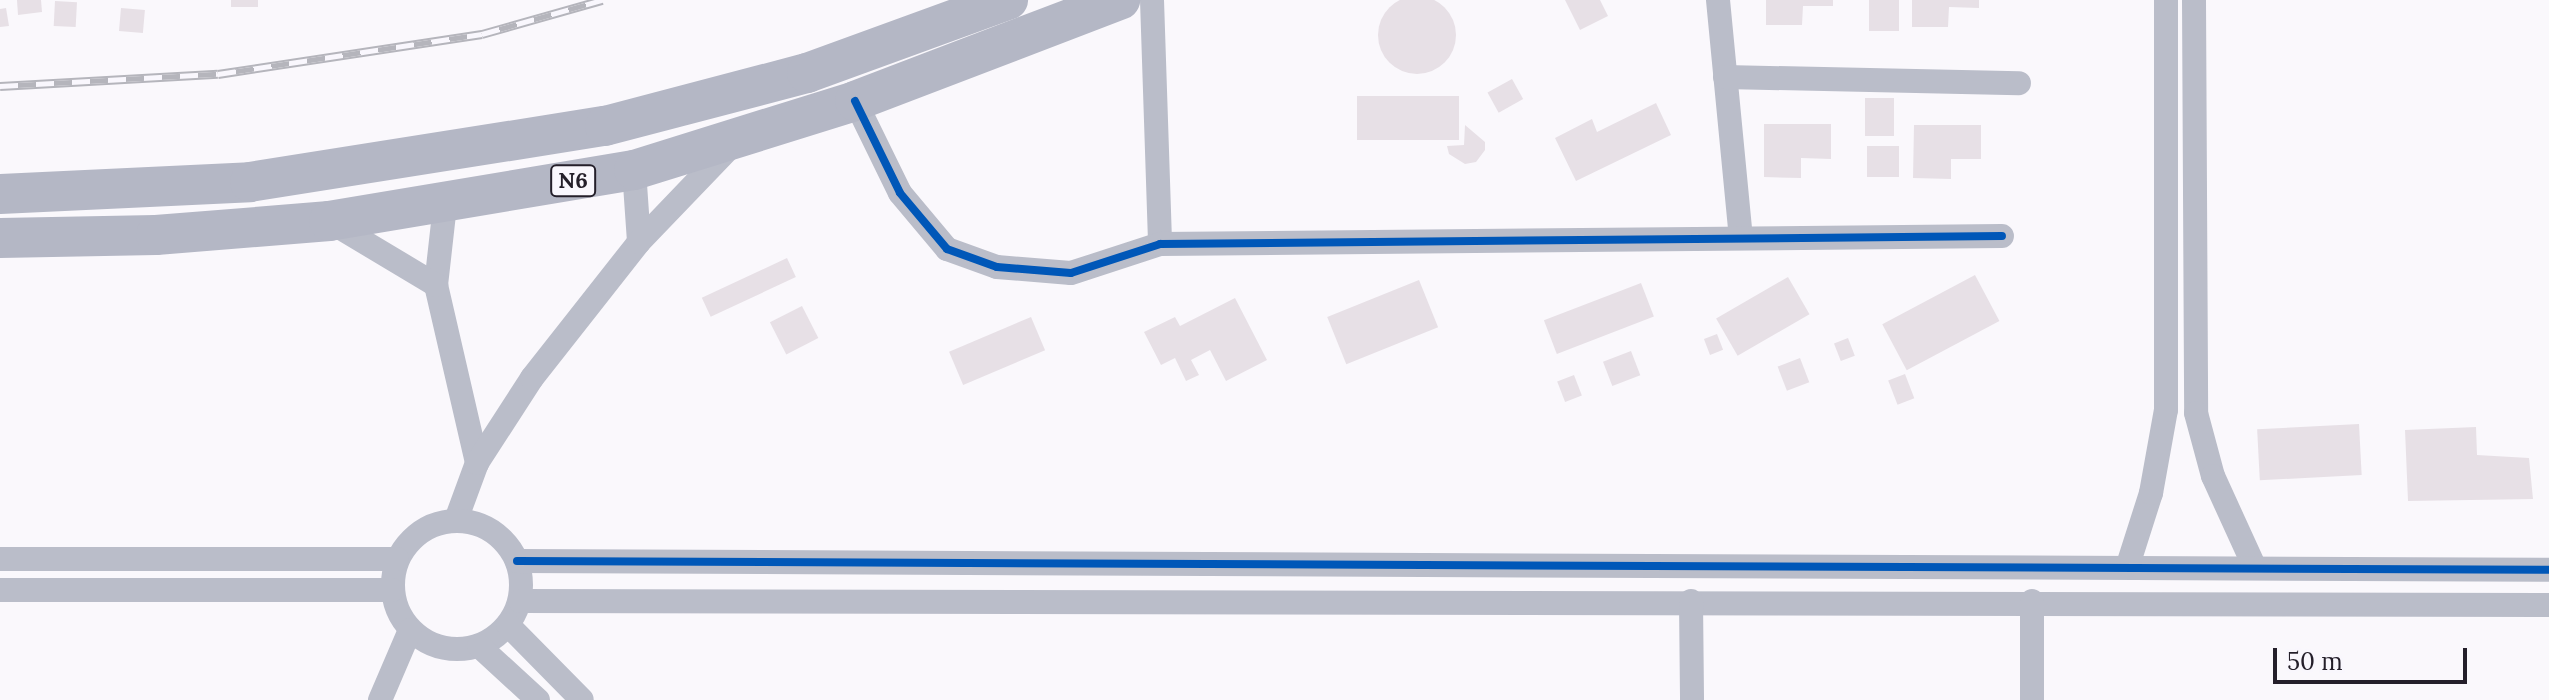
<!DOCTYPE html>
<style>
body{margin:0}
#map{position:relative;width:2549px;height:700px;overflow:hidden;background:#faf8fc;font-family:Lora,serif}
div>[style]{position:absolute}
.building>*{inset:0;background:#e7e0e6;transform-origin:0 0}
.round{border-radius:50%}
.minor>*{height:24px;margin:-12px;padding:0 12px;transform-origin:12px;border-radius:12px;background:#babdc9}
.minor>.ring{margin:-12px;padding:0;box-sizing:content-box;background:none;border:24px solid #babdc9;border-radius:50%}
.trunk>*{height:40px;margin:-20px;padding:0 20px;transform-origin:20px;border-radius:20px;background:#b4b7c5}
.rail>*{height:9px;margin-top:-4.5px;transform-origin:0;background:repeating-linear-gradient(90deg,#f9f7fd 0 18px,#b5b5bc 0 36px);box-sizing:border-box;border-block:2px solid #b5b5bc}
.cycleway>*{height:8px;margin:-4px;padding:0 4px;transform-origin:4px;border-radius:4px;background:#0057b8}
span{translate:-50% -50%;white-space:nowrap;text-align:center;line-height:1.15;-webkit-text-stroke:6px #f9f7fd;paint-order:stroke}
.shield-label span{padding:2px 6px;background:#f9f7fd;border:2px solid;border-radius:6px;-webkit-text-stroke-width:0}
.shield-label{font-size:22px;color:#241f2a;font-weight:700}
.scale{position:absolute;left:2273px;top:648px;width:194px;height:36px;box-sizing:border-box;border:4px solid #241f2a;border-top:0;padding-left:10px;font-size:24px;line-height:28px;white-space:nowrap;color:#241f2a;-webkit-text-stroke:6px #f9f7fd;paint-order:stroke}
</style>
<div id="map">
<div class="building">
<i class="round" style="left:1378px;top:-4px;width:78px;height:78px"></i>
<i style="clip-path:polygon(17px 0,41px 0,42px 12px,18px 15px)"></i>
<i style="left:231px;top:0;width:27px;height:7px"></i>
<i style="clip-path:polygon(1565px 0,1600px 0,1608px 16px,1580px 30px)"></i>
<i style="clip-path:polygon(1766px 0,1833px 0,1833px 6px,1803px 6px,1802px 25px,1766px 25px)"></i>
<i style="left:1869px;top:0;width:30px;height:31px"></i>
<i style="clip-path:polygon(1912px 0,1979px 0,1979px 8px,1949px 7px,1948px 27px,1912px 27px)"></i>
<i style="left:55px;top:1px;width:22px;height:25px;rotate:3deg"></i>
<i style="clip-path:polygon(6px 8px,9px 26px,0 27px,0 9px)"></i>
<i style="left:121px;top:8px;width:24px;height:23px;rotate:5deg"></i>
<i style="left:1512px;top:79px;width:23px;height:28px;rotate:61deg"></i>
<i style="left:1459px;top:96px;width:44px;height:102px;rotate:90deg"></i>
<i style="left:1865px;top:98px;width:29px;height:38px"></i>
<i style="clip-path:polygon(1656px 103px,1671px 135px,1576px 181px,1555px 138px,1592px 119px,1597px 132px)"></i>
<i style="clip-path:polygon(1764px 124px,1831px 124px,1831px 159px,1801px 158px,1801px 178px,1764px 177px)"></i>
<i style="clip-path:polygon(1465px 125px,1485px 142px,1485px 150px,1476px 162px,1465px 164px,1449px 154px,1447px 146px,1464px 145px)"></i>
<i style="clip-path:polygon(1914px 125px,1981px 125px,1981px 159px,1951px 159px,1951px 179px,1913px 178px)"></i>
<i style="left:1867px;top:146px;width:32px;height:31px"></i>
<i style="left:787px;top:258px;width:21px;height:94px;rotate:65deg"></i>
<i style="left:1975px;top:275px;width:52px;height:105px;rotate:62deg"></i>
<i style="left:1788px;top:277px;width:43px;height:83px;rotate:60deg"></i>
<i style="left:1419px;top:280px;width:51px;height:99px;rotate:68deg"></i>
<i style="left:1641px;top:283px;width:36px;height:104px;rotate:69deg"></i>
<i style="clip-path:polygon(1235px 298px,1267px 360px,1226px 381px,1210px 350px,1191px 360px,1199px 375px,1186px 381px,1175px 358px,1161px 365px,1144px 332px,1175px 317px,1180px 326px)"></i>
<i style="left:802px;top:306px;width:36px;height:36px;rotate:63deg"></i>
<i style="left:1031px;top:317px;width:36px;height:89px;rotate:67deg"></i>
<i style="left:1717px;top:334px;width:17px;height:14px;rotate:69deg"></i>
<i style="left:1848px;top:338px;width:19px;height:15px;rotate:69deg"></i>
<i style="left:1631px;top:351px;width:26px;height:30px;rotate:69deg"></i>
<i style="left:1800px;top:358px;width:26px;height:24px;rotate:69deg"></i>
<i style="left:1905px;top:374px;width:26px;height:18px;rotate:69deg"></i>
<i style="left:1574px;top:375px;width:22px;height:18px;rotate:69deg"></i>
<i style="left:2359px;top:424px;width:51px;height:102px;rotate:87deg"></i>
<i style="clip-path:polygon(2476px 427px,2477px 455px,2529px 458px,2533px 499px,2408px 501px,2405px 430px)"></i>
</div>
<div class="minor">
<i style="left:1152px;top:0;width:244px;rotate:88.1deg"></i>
<i style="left:1718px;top:0;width:239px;rotate:84.5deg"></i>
<i style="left:2194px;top:0;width:413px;rotate:89.7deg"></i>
<i style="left:2196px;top:413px;width:65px;rotate:74.9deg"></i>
<i style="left:2213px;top:476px;width:99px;rotate:65.5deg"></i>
<i style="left:1725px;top:77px;width:294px;rotate:1.2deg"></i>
<i style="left:855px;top:101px;width:102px;rotate:63.9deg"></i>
<i style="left:900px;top:193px;width:73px;rotate:50deg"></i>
<i style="left:947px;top:249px;width:53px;rotate:19.8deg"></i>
<i style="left:997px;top:267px;width:74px;rotate:4.6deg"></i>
<i style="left:1071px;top:273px;width:94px;rotate:-18deg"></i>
<i style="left:1160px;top:244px;width:842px;rotate:-0.54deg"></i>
<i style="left:634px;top:170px;width:72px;rotate:86deg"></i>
<i style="left:445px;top:205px;width:81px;rotate:96.4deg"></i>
<i style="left:436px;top:285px;width:183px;rotate:77deg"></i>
<i style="left:329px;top:221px;width:125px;rotate:30.9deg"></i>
<i style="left:456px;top:520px;width:61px;rotate:-69.8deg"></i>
<i style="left:477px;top:463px;width:101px;rotate:-57.1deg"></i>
<i style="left:532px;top:378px;width:173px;rotate:-51.8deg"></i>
<i style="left:639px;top:242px;width:136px;rotate:-46.2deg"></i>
<i class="ring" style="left:393px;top:521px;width:104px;height:104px"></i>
<i style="left:0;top:559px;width:397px"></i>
<i style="left:517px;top:561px;width:2032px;rotate:0.25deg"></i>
<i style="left:2128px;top:565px;width:76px;rotate:-72.3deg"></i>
<i style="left:2151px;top:493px;width:84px;rotate:-79.8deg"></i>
<i style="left:2166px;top:410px;width:410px;rotate:-90deg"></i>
<i style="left:0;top:590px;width:392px"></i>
<i style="left:520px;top:601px;width:2029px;rotate:0.11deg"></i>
<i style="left:1691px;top:601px;width:99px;rotate:89.4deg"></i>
<i style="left:2032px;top:601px;width:99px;rotate:90deg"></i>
<i style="left:508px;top:625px;width:105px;rotate:45.4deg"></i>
<i style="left:479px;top:646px;width:80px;rotate:42.5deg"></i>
<i style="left:380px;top:700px;width:76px;rotate:-66.8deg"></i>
</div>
<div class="trunk">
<i style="left:0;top:194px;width:250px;rotate:-2.7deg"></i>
<i style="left:250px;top:182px;width:359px;rotate:-9deg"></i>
<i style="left:605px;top:126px;width:209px;rotate:-14.7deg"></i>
<i style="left:807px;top:73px;width:214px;rotate:-20deg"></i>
<i style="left:0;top:238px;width:156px;rotate:-1.1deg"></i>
<i style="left:156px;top:235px;width:174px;rotate:-4.6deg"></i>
<i style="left:329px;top:221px;width:309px;rotate:-9.5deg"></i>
<i style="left:634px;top:170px;width:232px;rotate:-17.3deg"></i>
<i style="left:855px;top:101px;width:284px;rotate:-20.9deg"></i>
</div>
<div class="rail">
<i style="left:0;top:86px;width:218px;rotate:-3.2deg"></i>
<i style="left:218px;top:74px;width:267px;rotate:-8.6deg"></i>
<i style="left:482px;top:34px;width:125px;rotate:-15.8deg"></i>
</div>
<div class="cycleway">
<i style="left:855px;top:101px;width:102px;rotate:63.9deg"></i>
<i style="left:900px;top:193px;width:73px;rotate:50deg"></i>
<i style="left:947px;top:249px;width:53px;rotate:19.8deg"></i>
<i style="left:997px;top:267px;width:74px;rotate:4.6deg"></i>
<i style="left:1071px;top:273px;width:94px;rotate:-18deg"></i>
<i style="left:1160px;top:244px;width:842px;rotate:-0.54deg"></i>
<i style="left:517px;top:561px;width:2032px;rotate:0.25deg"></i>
</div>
<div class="shield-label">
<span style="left:573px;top:181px">N6</span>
</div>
<div class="scale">50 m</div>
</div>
